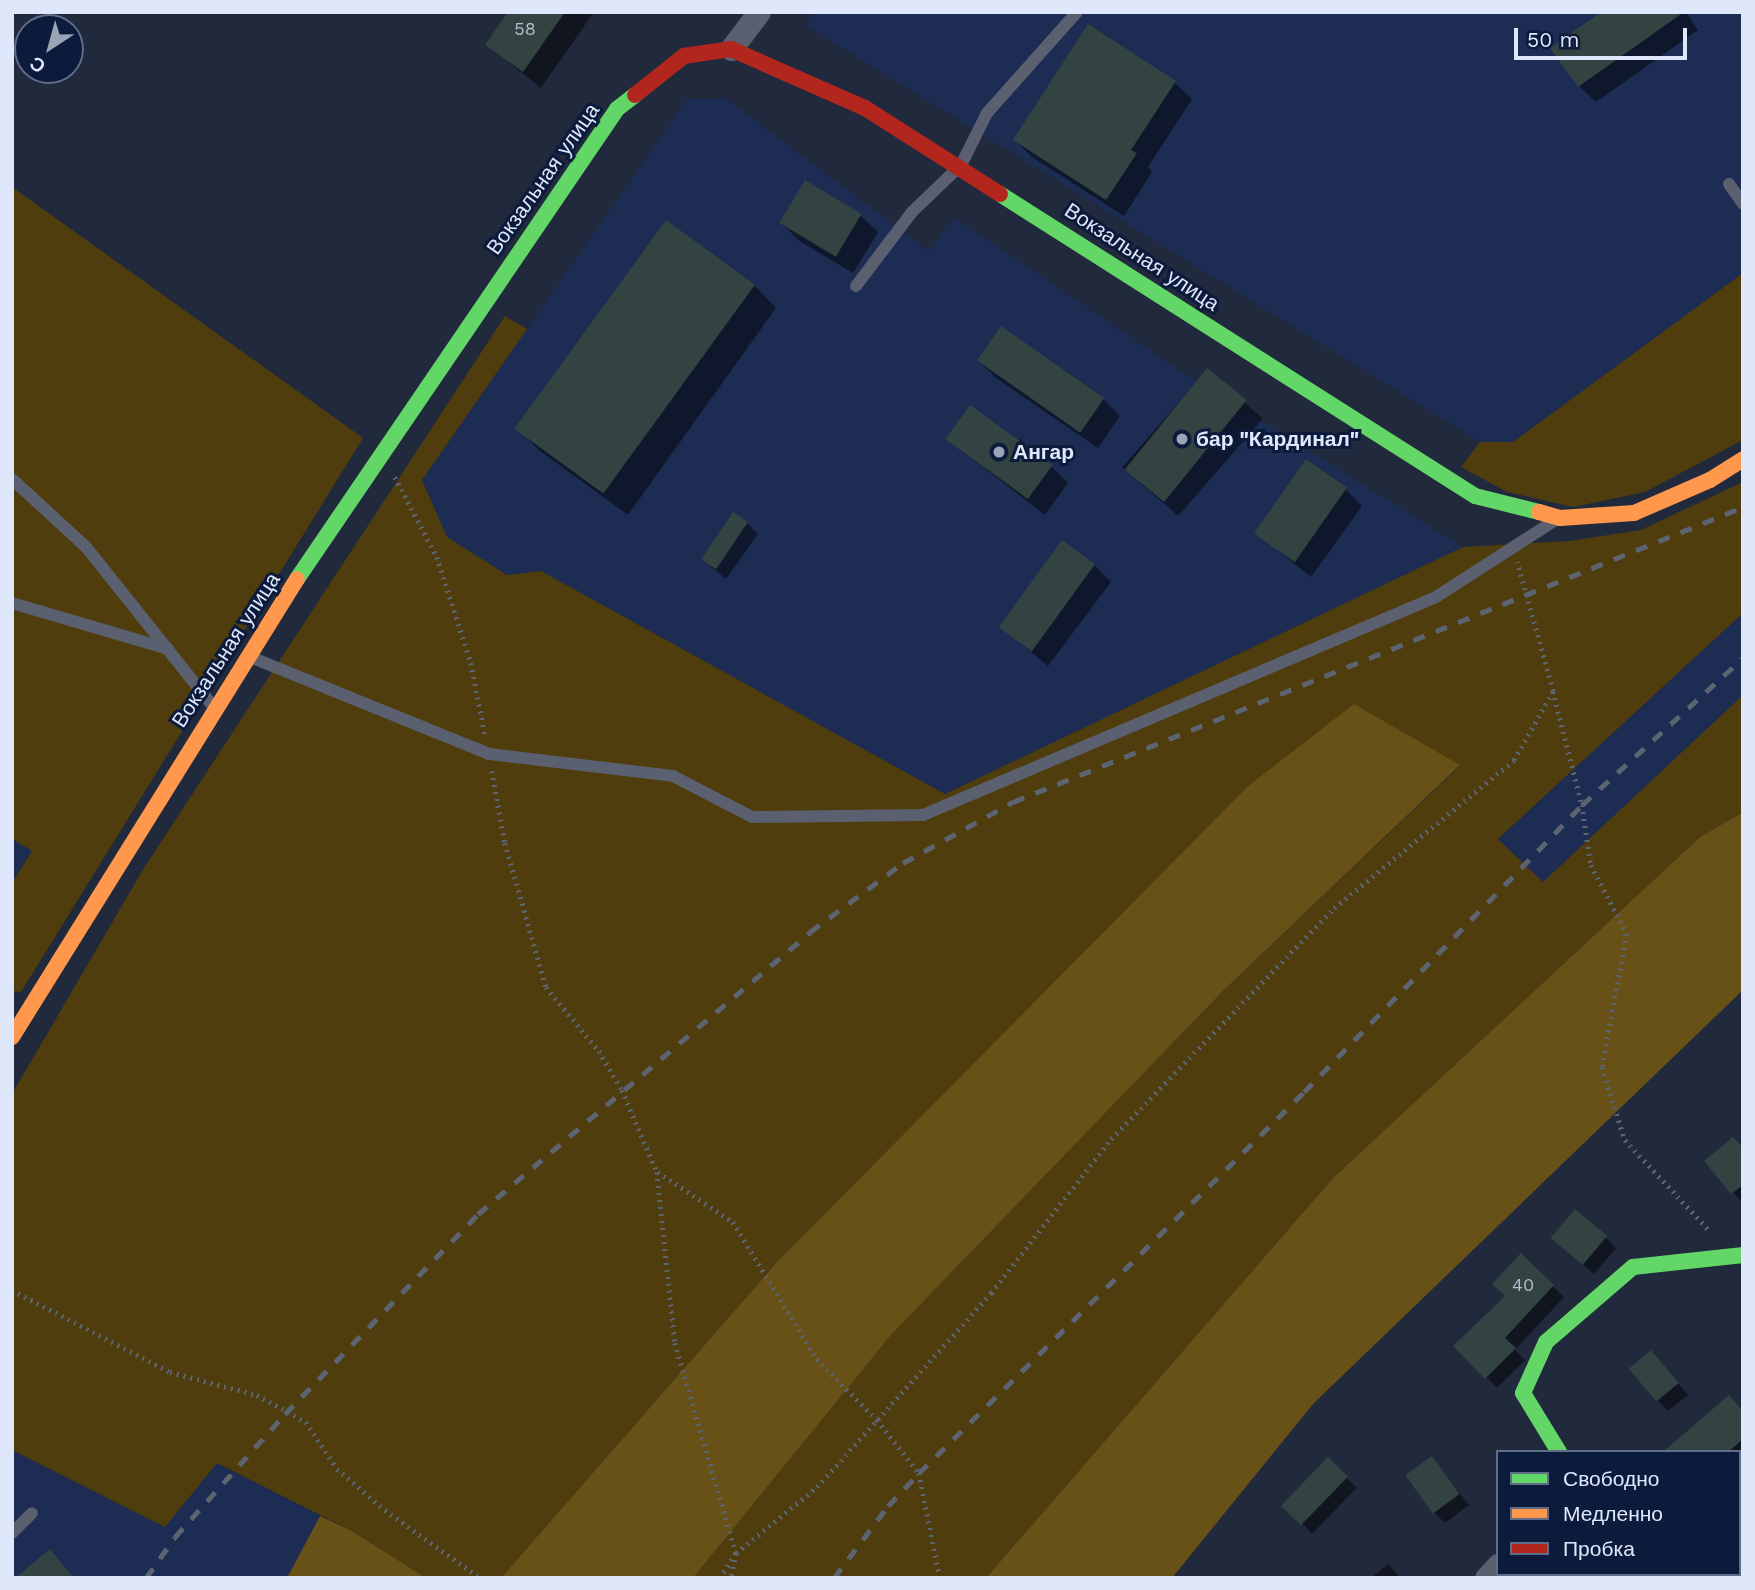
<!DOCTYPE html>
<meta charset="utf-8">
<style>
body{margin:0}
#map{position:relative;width:1755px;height:1590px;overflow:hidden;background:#21293c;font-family:"Work Sans",sans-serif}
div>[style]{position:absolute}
.built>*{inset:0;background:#1c2c52}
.green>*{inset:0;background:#4f3d0d}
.forest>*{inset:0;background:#685116}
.shadow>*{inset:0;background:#0007;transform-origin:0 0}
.building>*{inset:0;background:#324342;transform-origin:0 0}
.path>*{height:4.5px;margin-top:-2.25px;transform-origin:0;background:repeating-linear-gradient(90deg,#5c6371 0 2px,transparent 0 7px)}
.lane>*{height:12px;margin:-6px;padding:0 6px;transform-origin:6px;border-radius:6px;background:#5a606f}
.street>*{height:23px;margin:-11.5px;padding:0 11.5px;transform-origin:11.5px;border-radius:11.5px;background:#5a606f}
.fast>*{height:16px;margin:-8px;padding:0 8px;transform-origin:8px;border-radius:8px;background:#63d668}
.slow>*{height:16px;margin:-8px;padding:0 8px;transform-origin:8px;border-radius:8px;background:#ff974d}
.jam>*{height:16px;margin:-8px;padding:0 8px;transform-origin:8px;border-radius:8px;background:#b3261e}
.rail>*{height:5px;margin-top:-2.5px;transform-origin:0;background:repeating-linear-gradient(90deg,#5c6371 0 12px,transparent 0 24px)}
.dots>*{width:19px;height:19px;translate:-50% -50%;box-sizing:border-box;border:4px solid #0c1b3c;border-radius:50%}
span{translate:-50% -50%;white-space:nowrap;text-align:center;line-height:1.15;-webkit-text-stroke:6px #0c1b3c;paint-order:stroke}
.number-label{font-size:18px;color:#b4bfcd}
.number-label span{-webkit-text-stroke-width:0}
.street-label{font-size:21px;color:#dfe8fb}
.poi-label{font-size:21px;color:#dfe8fb;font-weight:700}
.left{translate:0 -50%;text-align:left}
.frame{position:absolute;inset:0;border:14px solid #dfe8fb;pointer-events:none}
.legend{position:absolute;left:1496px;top:1450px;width:245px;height:126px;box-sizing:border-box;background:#0c1b3c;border:2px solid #606d88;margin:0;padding:9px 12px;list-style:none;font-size:21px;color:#dfe8fb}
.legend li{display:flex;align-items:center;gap:14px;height:35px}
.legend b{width:35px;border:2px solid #606d88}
.north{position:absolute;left:14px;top:14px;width:70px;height:70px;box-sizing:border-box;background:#0c1b3c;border:2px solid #606d88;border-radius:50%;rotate:216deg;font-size:19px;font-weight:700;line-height:28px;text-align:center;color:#dfe8fb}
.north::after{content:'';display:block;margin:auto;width:24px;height:32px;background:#9ca5b8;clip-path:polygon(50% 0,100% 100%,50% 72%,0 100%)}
.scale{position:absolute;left:1514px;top:28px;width:173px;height:32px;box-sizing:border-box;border:4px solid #dfe8fb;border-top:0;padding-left:9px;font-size:21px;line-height:24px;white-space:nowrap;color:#dfe8fb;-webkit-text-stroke:5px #0c1b3c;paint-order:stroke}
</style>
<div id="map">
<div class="built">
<i style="clip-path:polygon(815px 12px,1743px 12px,1743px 273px,1513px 442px,1480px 442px,805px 25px)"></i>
<i style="clip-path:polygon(726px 98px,929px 251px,953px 217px,1196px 381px,1123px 469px,1163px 502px,1241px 408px,1463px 547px,945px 794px,541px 571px,507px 575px,447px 537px,422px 480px,687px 99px)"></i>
<i style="clip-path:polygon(1743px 613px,1743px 695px,1542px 883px,1498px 839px)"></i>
<i style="clip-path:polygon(12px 839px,32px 850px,12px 883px)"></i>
<i style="clip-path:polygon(12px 1450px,165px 1527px,216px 1463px,320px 1516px,287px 1578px,12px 1578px)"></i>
</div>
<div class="green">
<i style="clip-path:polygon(12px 187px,363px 438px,21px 992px,12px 991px,12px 883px,32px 851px,12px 839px)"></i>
<i style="clip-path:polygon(1743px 273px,1743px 440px,1645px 492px,1573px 507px,1507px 492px,1461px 467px,1480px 442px,1513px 442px)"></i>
<i style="clip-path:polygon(505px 316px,527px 329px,422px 480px,447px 537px,507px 575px,541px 571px,945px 794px,1463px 547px,1570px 541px,1641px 530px,1743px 482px,1743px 613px,1498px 839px,1543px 882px,1743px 695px,1743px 812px,1700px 837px,1333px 1178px,986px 1578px,693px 1578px,891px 1335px,1223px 991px,1460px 766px,1247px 787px,777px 1262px,501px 1578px,426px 1578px,352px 1531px,217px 1463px,165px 1527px,12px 1450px,12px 1094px,144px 868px)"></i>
</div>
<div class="forest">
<i style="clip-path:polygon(1354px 704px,1460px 765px,1223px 991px,891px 1335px,693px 1578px,501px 1578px,777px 1262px,1247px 787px)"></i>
<i style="clip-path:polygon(1743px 812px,1743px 990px,1313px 1404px,1172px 1578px,986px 1578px,1333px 1178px,1700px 837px)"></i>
<i style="clip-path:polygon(320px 1516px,352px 1531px,426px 1578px,287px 1578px)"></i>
</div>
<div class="shadow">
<i style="clip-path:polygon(510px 12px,594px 12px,541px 88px,487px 45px)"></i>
<i style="clip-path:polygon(1604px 12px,1686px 12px,1698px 30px,1596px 102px,1579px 86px)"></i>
<i style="clip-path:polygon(1088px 26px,1175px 83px,1192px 99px,1148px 167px,1152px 172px,1124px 216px,1032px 157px,1015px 140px)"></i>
<i style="clip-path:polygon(861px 216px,878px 232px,853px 273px,798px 240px,782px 223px)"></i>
<i style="clip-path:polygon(754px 285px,776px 308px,628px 515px,540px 451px,518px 429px)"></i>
<i style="clip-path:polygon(1001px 329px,1103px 399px,1120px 416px,1098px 448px,996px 378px,979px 361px)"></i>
<i style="left:1207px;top:370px;width:74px;height:129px;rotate:41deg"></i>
<i style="clip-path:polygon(947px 439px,1052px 467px,1068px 483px,1045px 515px)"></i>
<i style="clip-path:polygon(1346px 490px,1362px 506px,1311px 577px,1255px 532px)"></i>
<i style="clip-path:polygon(747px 523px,758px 534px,726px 579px,702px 559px)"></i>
<i style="clip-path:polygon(1094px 565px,1111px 582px,1048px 666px,1000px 626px)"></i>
<i style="clip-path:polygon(1743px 1149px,1743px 1203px,1706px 1162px)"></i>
<i style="clip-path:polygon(1605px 1237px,1616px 1248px,1594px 1274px,1564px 1248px)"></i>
<i style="clip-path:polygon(1521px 1256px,1564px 1297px,1515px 1350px,1525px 1360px,1497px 1388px,1456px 1346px,1507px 1296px)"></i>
<i style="clip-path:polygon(1662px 1364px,1688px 1395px,1668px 1411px,1658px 1401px)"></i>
<i style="clip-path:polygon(1743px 1411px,1739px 1473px,1739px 1452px,1665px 1452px)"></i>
<i style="clip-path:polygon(1432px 1458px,1469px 1505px,1445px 1523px,1434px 1512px)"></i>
<i style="left:1328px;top:1460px;width:40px;height:64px;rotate:44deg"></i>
<i style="clip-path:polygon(1743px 1500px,1743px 1578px,1739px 1574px)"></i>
<i style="clip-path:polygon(1388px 1564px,1401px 1578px,1371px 1578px)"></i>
<i style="clip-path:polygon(1517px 1574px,1549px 1574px,1552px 1578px,1512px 1578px)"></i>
</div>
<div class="building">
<i style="clip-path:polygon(508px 12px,565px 12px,523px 72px,485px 45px)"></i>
<i style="clip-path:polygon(1601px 12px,1684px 12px,1578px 87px,1550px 48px)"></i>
<i style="clip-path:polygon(1088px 24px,1176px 81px,1131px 150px,1137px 153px,1106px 200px,1013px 140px)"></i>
<i style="left:805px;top:180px;width:66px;height:50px;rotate:31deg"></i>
<i style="left:666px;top:220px;width:110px;height:258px;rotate:36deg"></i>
<i style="left:1001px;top:326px;width:126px;height:42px;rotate:35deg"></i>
<i style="left:1207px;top:368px;width:51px;height:131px;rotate:39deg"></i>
<i style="left:970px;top:405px;width:102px;height:42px;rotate:36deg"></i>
<i style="left:1306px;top:459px;width:50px;height:91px;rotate:35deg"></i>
<i style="left:733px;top:512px;width:18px;height:57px;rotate:34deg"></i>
<i style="left:1062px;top:540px;width:41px;height:108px;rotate:36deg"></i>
<i style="clip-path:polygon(1733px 1137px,1743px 1148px,1743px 1185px,1731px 1194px,1704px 1161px)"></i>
<i style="left:1575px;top:1209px;width:42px;height:38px;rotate:40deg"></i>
<i style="clip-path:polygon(1521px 1253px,1554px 1285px,1505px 1338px,1516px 1348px,1485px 1379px,1453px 1346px,1505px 1296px,1492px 1284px)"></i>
<i style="left:1651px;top:1350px;width:43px;height:29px;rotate:50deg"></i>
<i style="clip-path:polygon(1729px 1395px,1743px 1411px,1743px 1439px,1728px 1452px,1663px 1452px)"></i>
<i style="left:1432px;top:1456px;width:47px;height:33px;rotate:54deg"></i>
<i style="left:1328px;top:1457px;width:28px;height:68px;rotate:44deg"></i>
<i style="clip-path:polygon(50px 1549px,74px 1578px,15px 1578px)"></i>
</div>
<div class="path">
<i style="left:395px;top:477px;width:90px;rotate:62.3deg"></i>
<i style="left:437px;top:557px;width:111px;rotate:72.2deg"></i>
<i style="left:471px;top:663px;width:73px;rotate:79deg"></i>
<i style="left:1553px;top:691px;width:118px;rotate:75.7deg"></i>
<i style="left:1582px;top:805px;width:61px;rotate:81.5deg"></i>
<i style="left:1591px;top:865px;width:78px;rotate:62.4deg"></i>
<i style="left:1627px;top:934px;width:135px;rotate:100.6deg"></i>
<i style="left:1602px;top:1067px;width:77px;rotate:72.5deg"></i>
<i style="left:1625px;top:1140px;width:122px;rotate:47deg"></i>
<i style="left:492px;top:771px;width:73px;rotate:79.8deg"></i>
<i style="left:505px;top:843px;width:150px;rotate:74.1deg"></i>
<i style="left:546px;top:987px;width:83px;rotate:50.4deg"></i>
<i style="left:599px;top:1051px;width:45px;rotate:59.5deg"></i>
<i style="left:622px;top:1090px;width:89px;rotate:66.9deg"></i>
<i style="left:657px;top:1172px;width:172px;rotate:84deg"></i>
<i style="left:675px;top:1343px;width:219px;rotate:73.8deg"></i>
<i style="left:736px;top:1553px;width:25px;rotate:101deg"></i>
<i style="left:658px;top:1172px;width:90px;rotate:33.7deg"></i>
<i style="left:733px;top:1222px;width:161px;rotate:58.5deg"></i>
<i style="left:817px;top:1359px;width:86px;rotate:45.5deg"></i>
<i style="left:877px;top:1420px;width:68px;rotate:51.6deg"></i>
<i style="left:919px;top:1473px;width:107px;rotate:78.7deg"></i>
<i style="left:12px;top:1290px;width:178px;rotate:27.4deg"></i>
<i style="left:170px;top:1372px;width:90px;rotate:14.8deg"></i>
<i style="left:257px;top:1395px;width:56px;rotate:28.9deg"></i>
<i style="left:306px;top:1422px;width:56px;rotate:56.6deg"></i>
<i style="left:337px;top:1469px;width:63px;rotate:40.5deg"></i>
<i style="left:385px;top:1510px;width:117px;rotate:35.6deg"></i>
<i style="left:719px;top:1578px;width:30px;rotate:-56deg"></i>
<i style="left:736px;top:1553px;width:104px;rotate:-39.2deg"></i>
<i style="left:817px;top:1487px;width:261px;rotate:-48.1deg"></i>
<i style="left:991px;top:1293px;width:195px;rotate:-52.1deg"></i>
<i style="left:1111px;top:1139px;width:321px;rotate:-46deg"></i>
<i style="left:1334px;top:908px;width:233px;rotate:-39.4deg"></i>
<i style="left:1514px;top:760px;width:79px;rotate:-60.5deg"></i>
<i style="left:1553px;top:691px;width:134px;rotate:-105.6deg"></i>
</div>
<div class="lane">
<i style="left:1729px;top:184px;width:24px;rotate:55deg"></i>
<i style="left:856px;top:286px;width:93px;rotate:-52.9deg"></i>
<i style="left:912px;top:212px;width:68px;rotate:-43.8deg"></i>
<i style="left:961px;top:165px;width:58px;rotate:-63.4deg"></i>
<i style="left:987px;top:113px;width:135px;rotate:-48.3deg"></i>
<i style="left:12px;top:479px;width:100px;rotate:42.6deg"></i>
<i style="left:86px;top:547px;width:203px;rotate:51.4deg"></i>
<i style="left:12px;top:603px;width:163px;rotate:16.4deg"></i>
<i style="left:248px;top:656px;width:260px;rotate:22.1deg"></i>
<i style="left:489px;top:754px;width:185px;rotate:6.8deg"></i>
<i style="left:673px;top:776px;width:89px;rotate:27.4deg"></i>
<i style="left:752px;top:817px;width:171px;rotate:-0.7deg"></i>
<i style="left:923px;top:815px;width:557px;rotate:-23.02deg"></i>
<i style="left:1436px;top:597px;width:140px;rotate:-32.8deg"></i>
<i style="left:12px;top:1533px;width:28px;rotate:-45deg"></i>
</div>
<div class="street">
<i style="left:731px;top:49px;width:46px;rotate:-52.9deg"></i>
<i style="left:1710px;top:1574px;width:6px;rotate:45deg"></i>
<i style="left:1486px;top:1578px;width:18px;rotate:-47deg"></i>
</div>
<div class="fast">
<i style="left:1000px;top:194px;width:563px;rotate:32.45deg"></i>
<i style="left:1475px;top:496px;width:66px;rotate:14deg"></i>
<i style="left:297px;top:579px;width:569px;rotate:-55.75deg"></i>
<i style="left:617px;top:109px;width:23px;rotate:-38deg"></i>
<i style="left:1559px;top:1452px;width:69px;rotate:-121.4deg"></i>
<i style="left:1523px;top:1393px;width:56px;rotate:-65.7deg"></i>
<i style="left:1546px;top:1342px;width:115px;rotate:-40.8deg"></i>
<i style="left:1633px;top:1267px;width:111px;rotate:-6.2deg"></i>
</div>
<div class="slow">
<i style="left:1539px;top:512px;width:22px;rotate:16deg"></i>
<i style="left:1560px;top:518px;width:74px;rotate:-3.9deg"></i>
<i style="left:1634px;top:513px;width:83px;rotate:-23.5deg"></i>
<i style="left:1710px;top:480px;width:39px;rotate:-32deg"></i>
<i style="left:12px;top:1037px;width:539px;rotate:-58.11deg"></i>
</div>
<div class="jam">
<i style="left:635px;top:95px;width:63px;rotate:-38.5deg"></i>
<i style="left:684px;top:56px;width:48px;rotate:-8.5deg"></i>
<i style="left:731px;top:49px;width:146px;rotate:23.8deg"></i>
<i style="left:865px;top:108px;width:160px;rotate:32.5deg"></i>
</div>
<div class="rail">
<i style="left:146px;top:1578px;width:50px;rotate:-54.7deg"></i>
<i style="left:175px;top:1537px;width:165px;rotate:-48.2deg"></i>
<i style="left:285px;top:1414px;width:278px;rotate:-46deg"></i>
<i style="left:478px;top:1214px;width:436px;rotate:-40.3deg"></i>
<i style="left:810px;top:932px;width:116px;rotate:-36.6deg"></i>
<i style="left:903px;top:863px;width:126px;rotate:-29deg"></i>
<i style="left:1013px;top:802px;width:787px;rotate:-22deg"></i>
<i style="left:834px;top:1578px;width:90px;rotate:-53.1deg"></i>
<i style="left:888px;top:1506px;width:45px;rotate:-46.8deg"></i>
<i style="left:919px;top:1473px;width:542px;rotate:-44.7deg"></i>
<i style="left:1304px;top:1092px;width:400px;rotate:-45.9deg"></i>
<i style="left:1582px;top:805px;width:218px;rotate:-42.4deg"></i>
</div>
<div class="dots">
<i style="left:1182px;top:439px;background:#9ca5b8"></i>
<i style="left:999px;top:452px;background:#9ca5b8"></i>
</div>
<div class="number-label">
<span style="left:525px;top:29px">58</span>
<span style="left:1523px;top:1285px">40</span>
</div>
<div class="street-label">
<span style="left:543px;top:179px;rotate:-55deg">Вокзальная улица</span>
<span style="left:1142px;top:257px;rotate:33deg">Вокзальная улица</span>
<span style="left:226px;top:650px;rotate:-57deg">Вокзальная улица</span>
</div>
<div class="poi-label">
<span class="left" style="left:1196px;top:439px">бар "Кардинал"</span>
<span class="left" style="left:1013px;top:452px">Ангар</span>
</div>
<div class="frame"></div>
<ul class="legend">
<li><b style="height:9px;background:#63d668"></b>Свободно</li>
<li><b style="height:9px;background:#ff974d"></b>Медленно</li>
<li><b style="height:9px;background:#b3261e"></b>Пробка</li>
</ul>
<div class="north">С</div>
<div class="scale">50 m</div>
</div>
